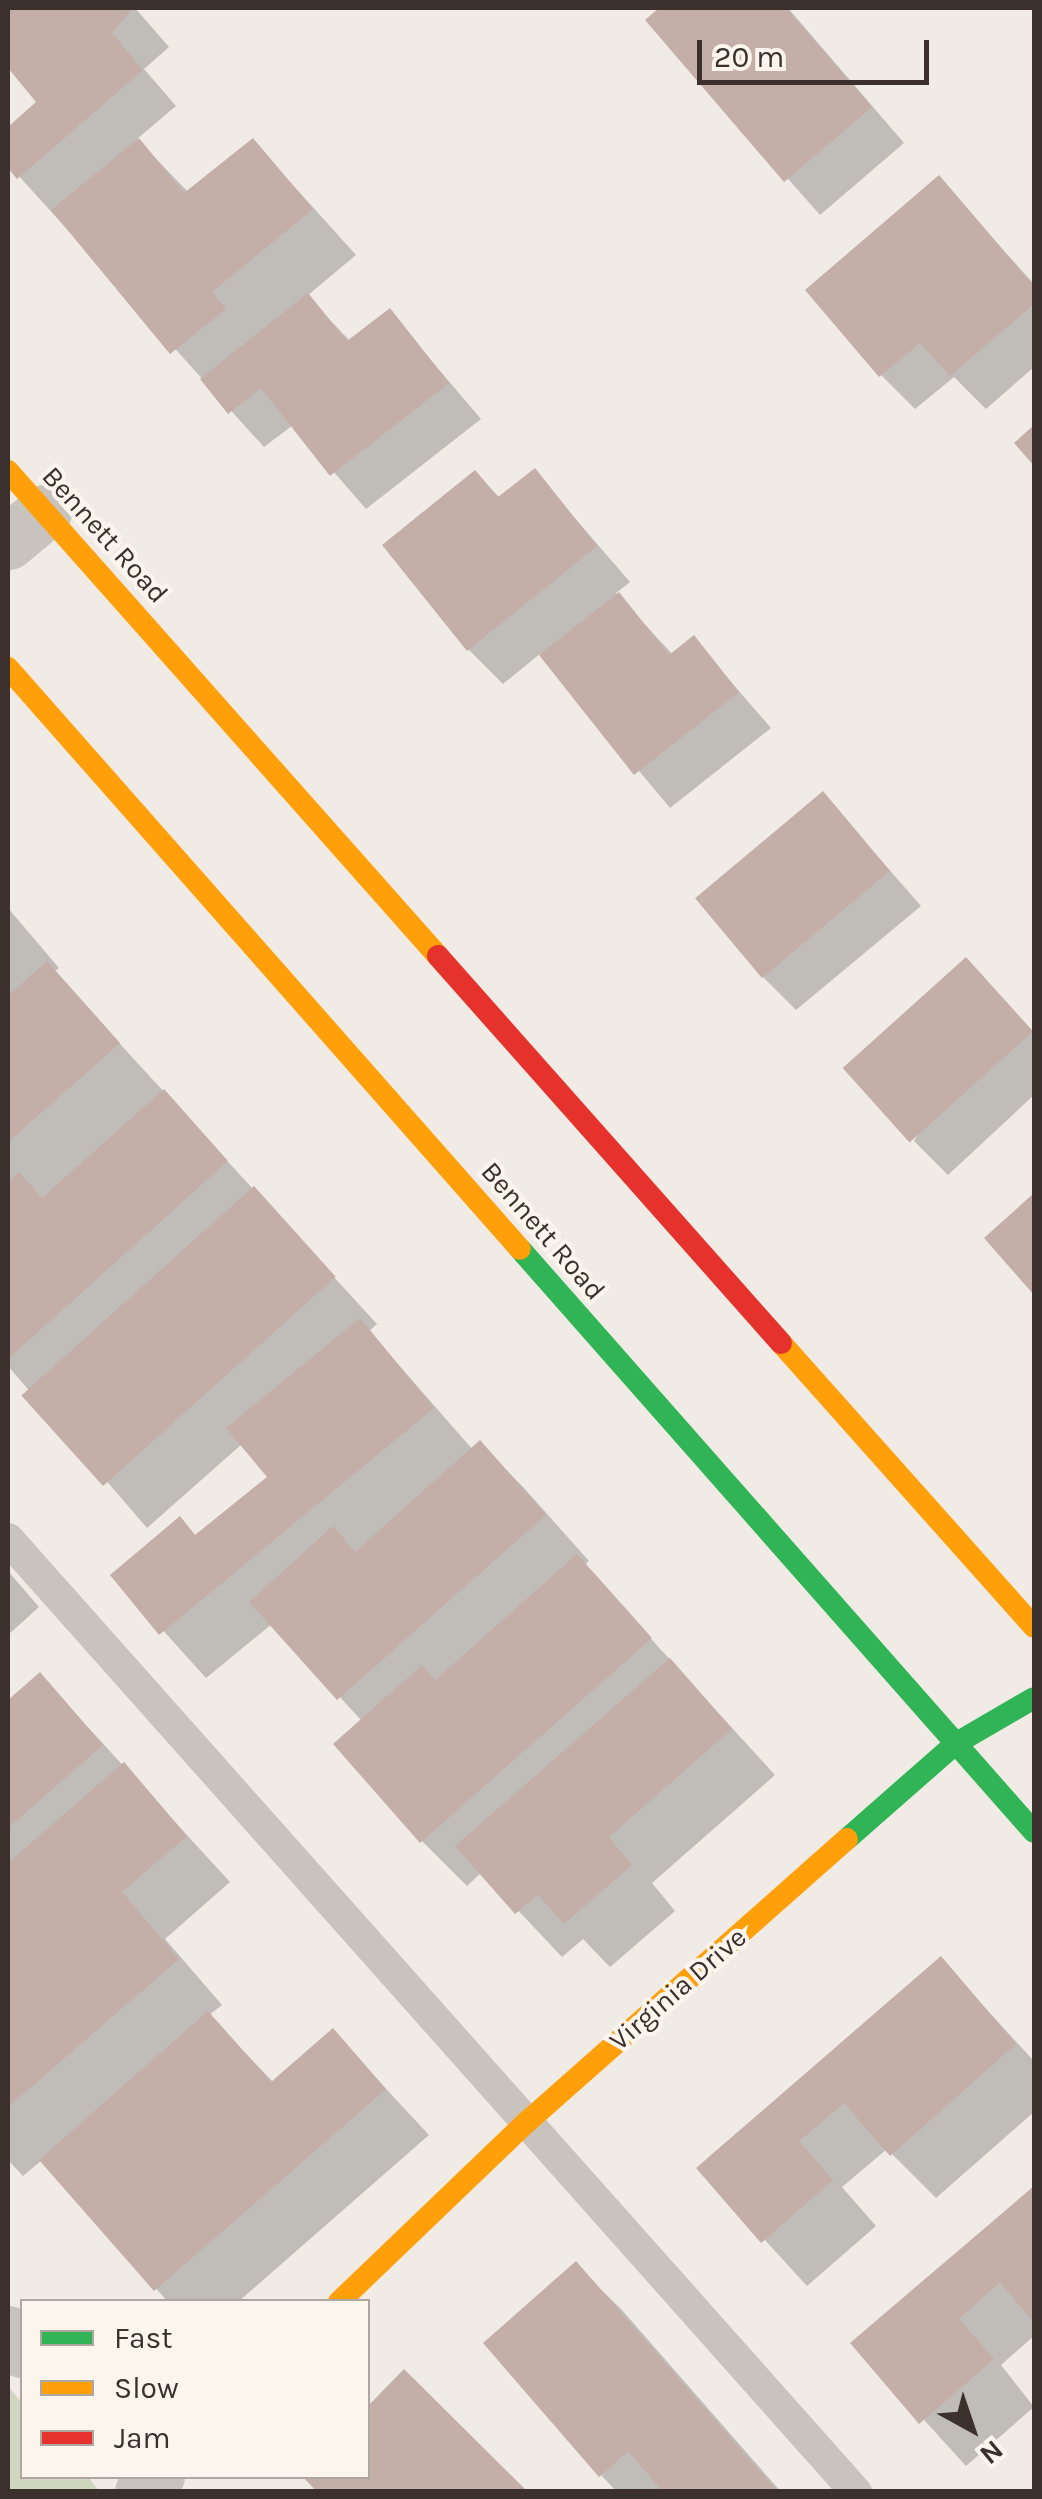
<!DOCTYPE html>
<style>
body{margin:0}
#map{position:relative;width:1042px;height:2499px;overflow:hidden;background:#f0ebe5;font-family:Karla,sans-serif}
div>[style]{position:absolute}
.green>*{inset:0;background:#d1d6bf}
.shadow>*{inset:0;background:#0003}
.building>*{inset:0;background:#c3afa7;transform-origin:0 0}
.lane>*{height:32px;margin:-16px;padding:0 16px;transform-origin:16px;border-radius:16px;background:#c9c3be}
.street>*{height:55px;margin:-27.5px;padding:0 27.5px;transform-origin:27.5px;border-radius:27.5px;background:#c9c3be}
.fast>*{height:22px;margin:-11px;padding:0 11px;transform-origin:11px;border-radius:11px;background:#30b455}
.slow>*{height:22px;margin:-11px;padding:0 11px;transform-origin:11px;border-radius:11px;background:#ff9f0a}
.jam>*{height:22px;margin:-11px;padding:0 11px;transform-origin:11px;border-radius:11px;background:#e5322d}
span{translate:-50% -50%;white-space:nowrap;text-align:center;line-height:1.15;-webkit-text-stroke:8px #fbf5ee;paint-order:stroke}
.street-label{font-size:28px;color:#3b302b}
.frame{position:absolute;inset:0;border:10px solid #3b302b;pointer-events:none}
.legend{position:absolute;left:20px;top:2299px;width:350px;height:180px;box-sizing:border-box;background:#fbf5ee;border:2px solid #aea6a0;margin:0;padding:12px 18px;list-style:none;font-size:30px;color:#3b302b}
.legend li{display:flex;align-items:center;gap:20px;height:50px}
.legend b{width:50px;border:2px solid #aea6a0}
.north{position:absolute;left:922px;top:2379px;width:100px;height:100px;-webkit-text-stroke:8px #fbf5ee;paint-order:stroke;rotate:140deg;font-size:28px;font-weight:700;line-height:40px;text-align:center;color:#3b302b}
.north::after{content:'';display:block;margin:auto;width:35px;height:45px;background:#3b302b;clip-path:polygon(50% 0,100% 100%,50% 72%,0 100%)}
.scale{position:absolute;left:697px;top:40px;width:232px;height:45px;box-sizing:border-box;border:5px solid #3b302b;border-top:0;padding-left:12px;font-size:30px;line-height:35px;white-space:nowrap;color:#3b302b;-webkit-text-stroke:8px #fbf5ee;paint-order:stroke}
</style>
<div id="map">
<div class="green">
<i style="clip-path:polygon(8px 2386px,22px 2403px,22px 2476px,88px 2477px,99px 2491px,8px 2491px)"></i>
</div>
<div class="shadow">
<i style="clip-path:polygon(8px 8px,135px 8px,169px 47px,144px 69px,176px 106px,137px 139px,189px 193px,253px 141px,356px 255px,307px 296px,351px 342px,390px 312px,481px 419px,366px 509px,293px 425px,264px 447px,8px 164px,8px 130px,40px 102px,8px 65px)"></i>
<i style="clip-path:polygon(663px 8px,788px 8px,904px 143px,820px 215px,648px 20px)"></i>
<i style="clip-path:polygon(938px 178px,1034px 284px,1034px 367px,986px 409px,954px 377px,915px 409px,881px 375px)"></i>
<i style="clip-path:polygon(535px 472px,630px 582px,616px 593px,673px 655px,693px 638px,771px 728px,670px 808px,541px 653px,503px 684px,468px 649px,475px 473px,501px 499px)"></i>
<i style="clip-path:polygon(823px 794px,921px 906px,796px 1010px,762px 976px)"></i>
<i style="clip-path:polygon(8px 908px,59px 968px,54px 972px,377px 1324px,369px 1331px,473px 1450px,480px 1443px,524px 1488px,589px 1561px,584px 1565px,775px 1775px,652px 1883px,675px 1911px,610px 1967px,583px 1939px,562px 1957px,482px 1872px,467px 1886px,422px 1841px,336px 1744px,362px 1721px,272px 1624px,206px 1678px,113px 1575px,180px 1519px,197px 1537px,270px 1477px,242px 1444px,147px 1528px,8px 1366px)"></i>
<i style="clip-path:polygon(1000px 995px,1034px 1033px,1034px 1095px,948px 1175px,914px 1141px)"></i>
<i style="clip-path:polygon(8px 1571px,39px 1607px,8px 1635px)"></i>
<i style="clip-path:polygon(40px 1675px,230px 1882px,165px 1939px,222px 2005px,209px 2015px,274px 2083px,333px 2032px,429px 2135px,238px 2302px,168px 2302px,42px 2160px,23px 2176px,8px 2160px,8px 1703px)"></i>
<i style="clip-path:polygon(940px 1959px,1034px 2061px,1034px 2112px,936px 2198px,887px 2149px,842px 2187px,876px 2226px,807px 2286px,699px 2168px)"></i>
<i style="clip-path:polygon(1034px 2189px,1034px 2336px,1001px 2365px,1034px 2407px,966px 2466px,854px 2343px)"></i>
<i style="clip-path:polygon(576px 2265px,621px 2309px,781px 2492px,617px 2492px,601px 2475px)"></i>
</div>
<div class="building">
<i style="clip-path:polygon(8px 8px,133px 8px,112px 33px,143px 70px,17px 179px,8px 168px,8px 127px,36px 102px,8px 68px)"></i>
<i style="clip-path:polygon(659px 8px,786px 8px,872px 107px,784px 182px,645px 20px)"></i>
<i style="clip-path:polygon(139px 138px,184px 193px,253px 138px,313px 209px,212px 292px,226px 309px,170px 354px,51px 210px)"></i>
<i style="clip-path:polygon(939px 175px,1034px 286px,1034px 304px,950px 376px,920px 343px,879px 377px,805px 290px)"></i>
<i style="clip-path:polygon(308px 293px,347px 341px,390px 308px,449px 383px,330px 476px,261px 388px,228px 414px,200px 379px)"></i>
<i style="clip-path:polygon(1034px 425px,1034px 466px,1014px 443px)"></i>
<i style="clip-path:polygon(535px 468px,597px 546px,467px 651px,382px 545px,475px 470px,498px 497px)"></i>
<i style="clip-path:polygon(619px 592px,669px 655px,694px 635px,739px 692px,634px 775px,539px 655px)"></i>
<i style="left:823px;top:791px;width:104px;height:167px;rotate:50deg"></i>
<i style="left:966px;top:957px;width:100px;height:166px;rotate:48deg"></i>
<i style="clip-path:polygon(47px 961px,120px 1043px,8px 1142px,8px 996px)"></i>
<i style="clip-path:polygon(164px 1089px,228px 1161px,8px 1359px,8px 1182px,19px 1172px,42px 1198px)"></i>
<i style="left:254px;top:1186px;width:122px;height:313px;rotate:48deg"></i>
<i style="clip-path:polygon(1034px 1193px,1034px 1295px,984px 1238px)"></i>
<i style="clip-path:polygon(360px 1318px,434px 1408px,159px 1635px,110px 1575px,180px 1516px,195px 1535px,267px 1477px,226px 1428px)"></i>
<i style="clip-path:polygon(480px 1440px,546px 1515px,337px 1700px,249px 1602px,333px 1526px,355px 1552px)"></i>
<i style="clip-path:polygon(577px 1554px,652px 1638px,420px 1843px,333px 1744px,422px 1665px,435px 1680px)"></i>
<i style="clip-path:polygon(670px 1658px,732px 1729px,609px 1837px,632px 1865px,564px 1924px,538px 1895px,515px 1914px,455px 1846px)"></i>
<i style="clip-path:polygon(40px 1672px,103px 1745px,8px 1828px,8px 1700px)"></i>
<i style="clip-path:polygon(124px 1762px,187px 1836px,122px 1892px,179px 1959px,8px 2107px,8px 1863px)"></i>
<i style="clip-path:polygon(941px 1956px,1016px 2044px,890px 2156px,844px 2103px,799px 2141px,833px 2180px,761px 2243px,696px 2168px)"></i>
<i style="clip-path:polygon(208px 2011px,271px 2082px,333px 2028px,386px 2089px,154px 2291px,39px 2160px)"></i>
<i style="clip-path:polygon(1034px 2186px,1034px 2323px,1000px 2282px,959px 2319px,994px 2359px,919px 2424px,850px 2343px)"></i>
<i style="clip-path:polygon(576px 2261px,778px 2492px,663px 2492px,628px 2451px,599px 2477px,483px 2343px)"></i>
<i style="clip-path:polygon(404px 2369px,528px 2492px,317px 2492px,302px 2476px,368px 2476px,368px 2406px)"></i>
</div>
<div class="lane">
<i style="left:8px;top:1539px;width:1276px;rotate:48.34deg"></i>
</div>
<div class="street">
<i style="left:8px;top:542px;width:47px;rotate:-39.8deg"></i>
<i style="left:8px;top:2333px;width:22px;rotate:51deg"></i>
<i style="left:142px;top:2492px;width:22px;rotate:-47deg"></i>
</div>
<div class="fast">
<i style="left:520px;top:1249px;width:777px;rotate:48.6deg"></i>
<i style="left:847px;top:1839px;width:144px;rotate:-41.3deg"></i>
<i style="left:955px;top:1744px;width:91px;rotate:-30.2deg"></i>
</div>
<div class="slow">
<i style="left:8px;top:471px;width:648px;rotate:48.44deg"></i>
<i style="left:8px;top:668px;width:774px;rotate:48.61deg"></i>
<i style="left:781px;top:1343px;width:380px;rotate:48.3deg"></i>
<i style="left:339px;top:2302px;width:260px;rotate:-43.8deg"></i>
<i style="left:527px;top:2122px;width:427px;rotate:-41.5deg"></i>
</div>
<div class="jam">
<i style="left:438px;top:956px;width:517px;rotate:48.45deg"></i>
</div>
<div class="street-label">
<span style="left:105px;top:535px;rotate:48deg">Bennett Road</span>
<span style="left:543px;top:1231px;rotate:49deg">Bennett Road</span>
<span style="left:678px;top:1989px;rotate:-41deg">Virginia Drive</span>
</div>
<div class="frame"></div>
<ul class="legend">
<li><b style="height:12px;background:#30b455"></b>Fast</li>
<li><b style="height:12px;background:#ff9f0a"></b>Slow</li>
<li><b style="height:12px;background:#e5322d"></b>Jam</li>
</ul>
<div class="north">N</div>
<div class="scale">20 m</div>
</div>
